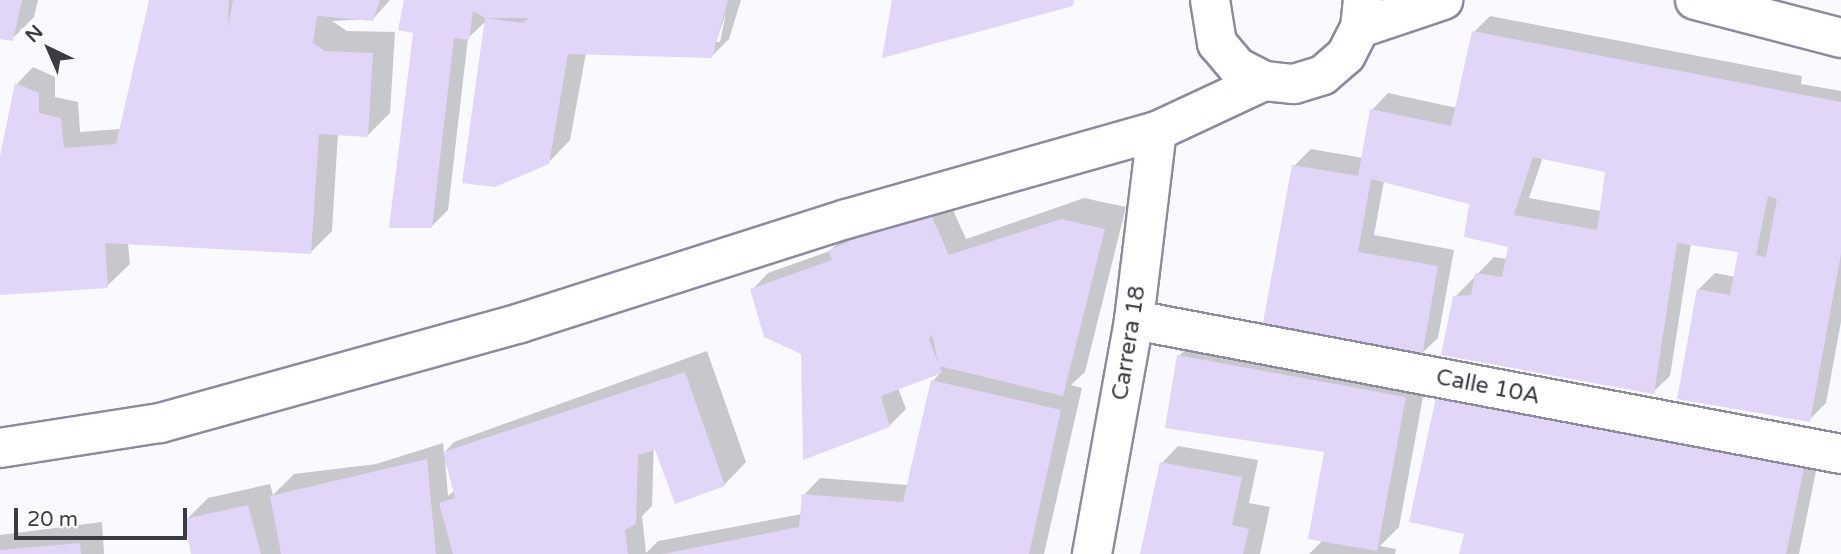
<!DOCTYPE html>
<style>
body{margin:0}
#map{position:relative;width:1841px;height:554px;overflow:hidden;background:#faf9fe;font-family:"Varela Round",sans-serif}
div>[style]{position:absolute}
.shadow>*{inset:0;background:#0003}
.building>*{inset:0;background:#e1d6f7}
.roads{filter:drop-shadow(2px 0 #8e8a9e) drop-shadow(-2px 0 #8e8a9e) drop-shadow(0 2px #8e8a9e) drop-shadow(0 -2px #8e8a9e)}
.street>*{height:38px;margin:-19px;padding:0 19px;transform-origin:19px;border-radius:19px;background:#fff}
.secondary>*{height:38px;margin:-19px;padding:0 19px;transform-origin:19px;border-radius:19px;background:#fff}
span{translate:-50% -50%;white-space:nowrap;text-align:center;line-height:1.15;-webkit-text-stroke:5px #fff;paint-order:stroke}
.street-label{font-size:23px;color:#3c3a43}
.north{position:absolute;left:14px;top:14px;width:70px;height:70px;-webkit-text-stroke:5px #fff;paint-order:stroke;rotate:316deg;font-size:19px;font-weight:700;line-height:28px;text-align:center;color:#3c3a43}
.north::after{content:'';display:block;margin:auto;width:24px;height:32px;background:#3c3a43;clip-path:polygon(50% 0,100% 100%,50% 72%,0 100%)}
.scale{position:absolute;left:14px;top:508px;width:173px;height:32px;box-sizing:border-box;border:4px solid #3c3a43;border-top:0;padding-left:9px;font-size:21px;line-height:24px;white-space:nowrap;color:#3c3a43;-webkit-text-stroke:5px #fff;paint-order:stroke}
</style>
<div id="map">
<div class="shadow">
<i style="clip-path:polygon(0 0,38px 0,34px 17px,12px 39px,0 37px)"></i>
<i style="clip-path:polygon(151px 0,390px 0,373px 19px,332px 21px,347px 31px,395px 32px,390px 113px,368px 135px,338px 133px,332px 231px,310px 253px,128px 243px,130px 264px,107px 286px,0 294px,0 164px,17px 84px,33px 67px,55px 77px,55px 97px,78px 102px,80px 132px,120px 129px)"></i>
<i style="clip-path:polygon(evenodd,406px 0,741px 0,729px 39px,712px 56px,586px 53px,570px 140px,548px 163px,487px 20px,468px 38px,448px 210px,431px 227px,414px 31px,406px 0,726px 13px,720px 42px,716px 42px,726px 13px)"></i>
<i style="clip-path:polygon(evenodd,1490px 16px,1802px 76px,1801px 84px,1841px 91px,1841px 322px,1826px 403px,1809px 420px,1698px 290px,1715px 273px,1736px 277px,1740px 250px,1691px 243px,1670px 376px,1653px 392px,1455px 297px,1494px 257px,1507px 259px,1510px 246px,1471px 203px,1384px 181px,1374px 235px,1454px 250px,1438px 338px,1421px 354px,1294px 166px,1311px 149px,1363px 158px,1372px 110px,1388px 93px,1457px 108px,1474px 32px,1490px 16px,1543px 157px,1607px 170px,1601px 211px,1529px 198px,1543px 157px)"></i>
<i style="clip-path:polygon(evenodd,944px 190px,966px 239px,1084px 198px,1126px 207px,1085px 372px,1071px 385px,1082px 388px,1044px 554px,193px 554px,186px 520px,208px 498px,270px 484px,273px 495px,294px 474px,376px 464px,443px 443px,444px 453px,454px 442px,707px 351px,746px 462px,724px 485px,654px 441px,652px 506px,642px 516px,646px 553px,658px 541px,802px 514px,804px 495px,820px 478px,908px 485px,933px 381px,942px 371px,898px 388px,906px 409px,889px 426px,802px 353px,752px 290px,768px 273px,830px 251px,852px 229px,944px 190px,445px 461px,455px 490px,448px 496px,445px 461px)"></i>
<i style="clip-path:polygon(1201px 334px,1427px 375px,1399px 527px,1380px 546px,1396px 549px,1395px 554px,1309px 554px,1323px 540px,1326px 450px,1179px 356px)"></i>
<i style="clip-path:polygon(1454px 381px,1821px 447px,1799px 554px,1461px 554px,1466px 533px,1438px 398px)"></i>
<i style="clip-path:polygon(1178px 446px,1258px 460px,1249px 503px,1270px 507px,1260px 554px,1142px 554px,1162px 463px)"></i>
<i style="clip-path:polygon(102px 522px,104px 554px,0 554px,0 535px)"></i>
</div>
<div class="building">
<i style="clip-path:polygon(0 0,22px 0,13px 41px,0 39px)"></i>
<i style="clip-path:polygon(149px 0,229px 0,228px 27px,233px 0,380px 0,373px 21px,317px 16px,313px 43px,325px 51px,373px 53px,368px 137px,319px 134px,311px 254px,105px 243px,108px 288px,0 295px,0 156px,15px 83px,39px 93px,39px 113px,61px 118px,64px 148px,116px 144px)"></i>
<i style="clip-path:polygon(evenodd,404px 0,728px 0,712px 58px,568px 54px,549px 164px,495px 187px,462px 183px,485px 18px,473px 11px,469px 40px,454px 38px,432px 228px,389px 228px,413px 33px,398px 30px,404px 0,485px 18px,529px 18px,523px 23px,485px 18px)"></i>
<i style="clip-path:polygon(892px 0,1074px 0,1073px 6px,882px 58px)"></i>
<i style="clip-path:polygon(evenodd,1472px 31px,1841px 102px,1841px 254px,1810px 422px,1677px 399px,1697px 289px,1730px 295px,1738px 252px,1677px 243px,1654px 394px,1441px 355px,1453px 296px,1471px 295px,1475px 273px,1502px 277px,1508px 247px,1464px 237px,1469px 204px,1371px 179px,1358px 252px,1438px 266px,1422px 356px,1262px 328px,1292px 165px,1358px 176px,1370px 109px,1451px 126px,1472px 31px,1533px 157px,1605px 172px,1597px 230px,1514px 215px,1533px 157px,1472px 31px,1768px 196px,1777px 199px,1766px 257px,1756px 255px,1768px 196px)"></i>
<i style="clip-path:polygon(927px 206px,949px 255px,1061px 219px,1105px 229px,1063px 396px,939px 366px,932px 335px,929px 339px,942px 373px,881px 396px,890px 427px,803px 460px,801px 354px,764px 337px,750px 289px,832px 260px,828px 251px)"></i>
<i style="clip-path:polygon(1177px 355px,1406px 397px,1377px 551px,1308px 539px,1324px 452px,1165px 428px)"></i>
<i style="clip-path:polygon(685px 372px,725px 486px,675px 504px,655px 450px,638px 455px,636px 524px,625px 530px,628px 554px,453px 554px,439px 503px,455px 498px,443px 452px)"></i>
<i style="clip-path:polygon(931px 380px,1061px 410px,1029px 554px,662px 554px,799px 527px,802px 494px,903px 502px)"></i>
<i style="clip-path:polygon(1436px 397px,1805px 464px,1786px 554px,1459px 554px,1464px 534px,1409px 522px)"></i>
<i style="clip-path:polygon(427px 459px,436px 554px,281px 554px,270px 496px)"></i>
<i style="clip-path:polygon(1160px 462px,1242px 477px,1232px 525px,1249px 529px,1243px 554px,1140px 554px)"></i>
<i style="clip-path:polygon(248px 505px,261px 554px,191px 554px,184px 519px)"></i>
<i style="clip-path:polygon(80px 543px,81px 554px,0 554px,0 550px)"></i>
</div>
<div class="roads">
<div class="street">
<i style="left:1134px;top:320px;width:720px;rotate:10.73deg"></i>
<i style="left:0;top:448px;width:162px;rotate:-8.9deg"></i>
<i style="left:160px;top:423px;width:374px;rotate:-15.5deg"></i>
<i style="left:520px;top:323px;width:342px;rotate:-17.7deg"></i>
<i style="left:846px;top:219px;width:323px;rotate:-15.8deg"></i>
<i style="left:1157px;top:131px;width:118px;rotate:-25deg"></i>
<i style="left:1092px;top:554px;width:238px;rotate:-79.8deg"></i>
<i style="left:1134px;top:320px;width:190px;rotate:-83.1deg"></i>
</div>
<div class="secondary">
<i style="left:1210px;top:0;width:44px;rotate:80.8deg"></i>
<i style="left:1217px;top:43px;width:31px;rotate:50deg"></i>
<i style="left:1237px;top:67px;width:30px;rotate:27deg"></i>
<i style="left:1264px;top:81px;width:30px;rotate:6deg"></i>
<i style="left:1294px;top:84px;width:30px;rotate:-17deg"></i>
<i style="left:1323px;top:75px;width:30px;rotate:-41deg"></i>
<i style="left:1346px;top:55px;width:30px;rotate:-63deg"></i>
<i style="left:1360px;top:28px;width:28px;rotate:-84deg"></i>
<i style="left:1695px;top:0;width:151px;rotate:14.6deg"></i>
<i style="left:1360px;top:28px;width:88px;rotate:-18.6deg"></i>
</div>
</div>
<div class="street-label">
<span style="left:1129px;top:343px;rotate:-81deg">Carrera 18</span>
<span style="left:1488px;top:387px;rotate:11deg">Calle 10A</span>
</div>
<div class="north">N</div>
<div class="scale">20 m</div>
</div>
